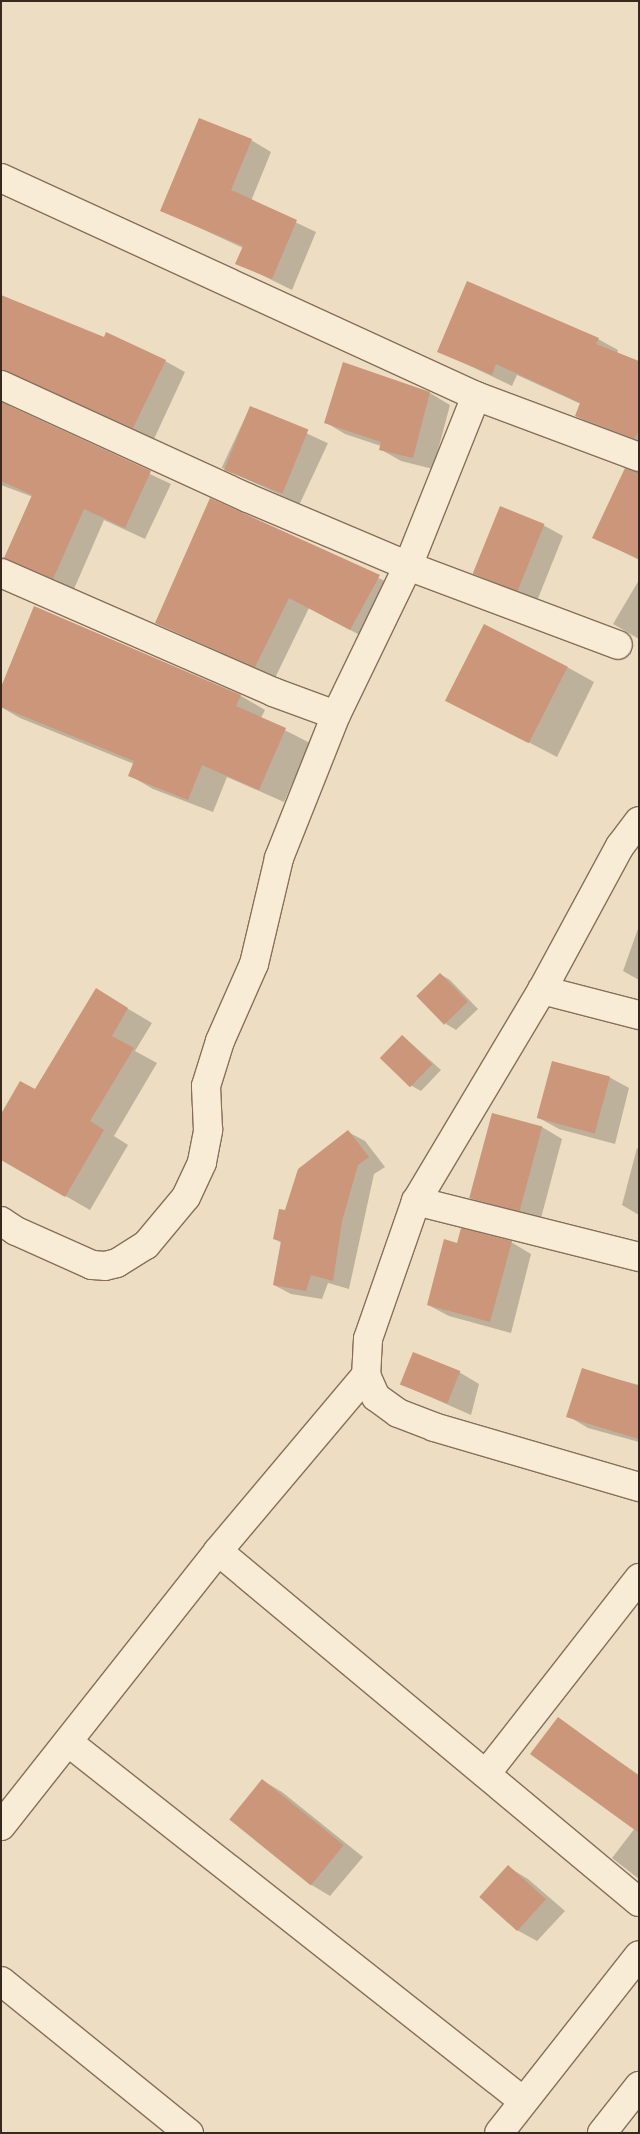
<!DOCTYPE html>
<style>
body{margin:0}
#map{position:relative;width:640px;height:2134px;overflow:hidden;background:#eddec3;font-family:"Times New Roman",serif}
div>[style]{position:absolute}
.shadow>*{inset:0;background:#0003;transform-origin:0 0}
.building>*{inset:0;background:#cb9679;transform-origin:0 0}
.roads{filter:drop-shadow(1px 0 #876f5a) drop-shadow(-1px 0 #876f5a) drop-shadow(0 1px #876f5a) drop-shadow(0 -1px #876f5a)}
.minor>*{height:28px;margin:-14px;padding:0 14px;transform-origin:14px;border-radius:14px;background:#f8ecd6}
span{translate:-50% -50%;white-space:nowrap;text-align:center;line-height:1.15;-webkit-text-stroke:4px #f5e9d3;paint-order:stroke}
.frame{position:absolute;inset:0;border:2px solid #38291e;pointer-events:none}
</style>
<div id="map">
<div class="shadow">
<i style="clip-path:polygon(251px 140px,271px 152px,251px 201px,316px 232px,292px 290px,237px 263px,243px 248px,161px 210px)"></i>
<i style="clip-path:polygon(1px 298px,165px 361px,185px 372px,154px 439px,29px 382px,20px 380px,5px 399px,12px 409px,171px 484px,145px 539px,104px 520px,74px 589px,6px 557px,33px 497px,1px 485px)"></i>
<i style="clip-path:polygon(598px 339px,618px 350px,617px 354px,639px 363px,639px 443px,596px 427px,576px 416px,581px 404px,517px 375px,512px 386px,439px 351px)"></i>
<i style="clip-path:polygon(344px 364px,430px 393px,450px 405px,433px 469px,401px 461px,380px 449px,381px 446px,345px 434px,325px 422px)"></i>
<i style="left:250px;top:407px;width:86px;height:67px;rotate:25deg"></i>
<i style="clip-path:polygon(639px 492px,639px 560px,594px 537px)"></i>
<i style="clip-path:polygon(211px 500px,400px 588px,371px 641px,309px 608px,275px 678px,156px 623px)"></i>
<i style="clip-path:polygon(543px 525px,563px 536px,537px 601px,474px 573px)"></i>
<i style="clip-path:polygon(639px 580px,639px 639px,613px 624px)"></i>
<i style="clip-path:polygon(35px 607px,241px 696px,265px 710px,261px 718px,310px 743px,284px 802px,227px 777px,213px 812px,153px 789px,129px 775px,134px 764px,20px 718px,1px 707px)"></i>
<i style="clip-path:polygon(567px 667px,594px 682px,557px 757px,447px 700px)"></i>
<i style="clip-path:polygon(639px 926px,639px 980px,623px 971px)"></i>
<i style="clip-path:polygon(440px 974px,450px 980px,478px 1009px,456px 1030px,446px 1024px)"></i>
<i style="clip-path:polygon(120px 1004px,152px 1023px,135px 1051px,157px 1063px,114px 1136px,128px 1145px,90px 1210px,1px 1159px,35px 1091px)"></i>
<i style="clip-path:polygon(403px 1036px,441px 1070px,421px 1091px,410px 1085px)"></i>
<i style="clip-path:polygon(609px 1077px,629px 1088px,615px 1144px,559px 1129px,539px 1118px)"></i>
<i style="clip-path:polygon(493px 1114px,542px 1127px,562px 1139px,540px 1222px,490px 1209px,470px 1198px)"></i>
<i style="clip-path:polygon(348px 1132px,365px 1141px,385px 1167px,374px 1174px,349px 1289px,328px 1283px,322px 1299px,291px 1294px,274px 1285px,282px 1243px,274px 1239px,286px 1211px)"></i>
<i style="clip-path:polygon(637px 1148px,639px 1149px,639px 1215px,622px 1205px)"></i>
<i style="clip-path:polygon(511px 1242px,531px 1254px,511px 1333px,449px 1316px,428px 1305px,458px 1244px)"></i>
<i style="clip-path:polygon(583px 1370px,639px 1385px,639px 1442px,588px 1428px,568px 1416px)"></i>
<i style="clip-path:polygon(459px 1372px,479px 1384px,471px 1415px,401px 1384px)"></i>
<i style="clip-path:polygon(558px 1719px,639px 1775px,639px 1879px,612px 1858px,635px 1828px)"></i>
<i style="clip-path:polygon(262px 1780px,282px 1792px,363px 1857px,330px 1896px,310px 1884px)"></i>
<i style="clip-path:polygon(508px 1867px,528px 1879px,565px 1911px,537px 1941px,517px 1930px)"></i>
</div>
<div class="building">
<i style="clip-path:polygon(199px 118px,252px 139px,231px 190px,297px 220px,272px 279px,235px 264px,243px 246px,160px 211px)"></i>
<i style="clip-path:polygon(467px 281px,599px 338px,596px 344px,639px 361px,639px 430px,635px 439px,575px 416px,580px 403px,496px 364px,492px 375px,437px 352px)"></i>
<i style="clip-path:polygon(1px 295px,104px 337px,106px 332px,166px 360px,133px 428px,1px 370px)"></i>
<i style="clip-path:polygon(343px 362px,430px 392px,413px 458px,379px 450px,381px 442px,324px 423px)"></i>
<i style="clip-path:polygon(1px 402px,151px 471px,125px 528px,84px 509px,53px 579px,4px 558px,32px 495px,1px 481px)"></i>
<i style="left:250px;top:406px;width:63px;height:69px;rotate:22deg"></i>
<i style="clip-path:polygon(625px 468px,639px 472px,639px 559px,592px 538px)"></i>
<i style="clip-path:polygon(210px 498px,380px 575px,350px 630px,289px 598px,255px 667px,155px 623px)"></i>
<i style="left:500px;top:506px;width:48px;height:73px;rotate:22deg"></i>
<i style="clip-path:polygon(34px 606px,241px 695px,236px 706px,286px 728px,259px 790px,202px 765px,188px 800px,128px 776px,134px 761px,1px 707px,1px 687px)"></i>
<i style="left:484px;top:624px;width:94px;height:86px;rotate:27deg"></i>
<i style="left:440px;top:973px;width:40px;height:33px;rotate:46deg"></i>
<i style="clip-path:polygon(96px 988px,128px 1008px,112px 1036px,134px 1048px,90px 1121px,104px 1130px,65px 1197px,1px 1160px,1px 1114px,20px 1081px,35px 1089px)"></i>
<i style="left:402px;top:1035px;width:42px;height:32px;rotate:44deg"></i>
<i style="left:552px;top:1061px;width:60px;height:59px;rotate:15deg"></i>
<i style="left:492px;top:1113px;width:52px;height:88px;rotate:15deg"></i>
<i style="clip-path:polygon(348px 1130px,369px 1157px,358px 1165px,342px 1221px,333px 1281px,311px 1275px,306px 1291px,273px 1285px,281px 1241px,273px 1239px,279px 1209px,285px 1210px,298px 1169px)"></i>
<i style="clip-path:polygon(461px 1228px,512px 1241px,490px 1322px,427px 1305px,444px 1239px,457px 1243px)"></i>
<i style="left:413px;top:1352px;width:51px;height:35px;rotate:22deg"></i>
<i style="clip-path:polygon(582px 1368px,639px 1386px,639px 1439px,566px 1417px)"></i>
<i style="clip-path:polygon(558px 1717px,639px 1776px,639px 1833px,530px 1754px)"></i>
<i style="left:262px;top:1779px;width:105px;height:52px;rotate:39deg"></i>
<i style="left:508px;top:1865px;width:51px;height:43px;rotate:42deg"></i>
</div>
<div class="roads">
<div class="minor">
<i style="left:1px;top:178px;width:523px;rotate:24.65deg"></i>
<i style="left:476px;top:396px;width:174px;rotate:20.5deg"></i>
<i style="left:1px;top:385px;width:272px;rotate:24.6deg"></i>
<i style="left:248px;top:498px;width:174px;rotate:23deg"></i>
<i style="left:408px;top:566px;width:224px;rotate:20.6deg"></i>
<i style="left:1px;top:573px;width:297px;rotate:23.6deg"></i>
<i style="left:273px;top:692px;width:67px;rotate:20.1deg"></i>
<i style="left:336px;top:715px;width:165px;rotate:-64.2deg"></i>
<i style="left:408px;top:566px;width:183px;rotate:-68.2deg"></i>
<i style="left:639px;top:821px;width:31px;rotate:127deg"></i>
<i style="left:620px;top:846px;width:164px;rotate:118.4deg"></i>
<i style="left:542px;top:990px;width:246px;rotate:120.8deg"></i>
<i style="left:416px;top:1201px;width:146px;rotate:109.2deg"></i>
<i style="left:368px;top:1339px;width:36px;rotate:93deg"></i>
<i style="left:366px;top:1375px;width:24px;rotate:66deg"></i>
<i style="left:376px;top:1397px;width:27px;rotate:36deg"></i>
<i style="left:398px;top:1413px;width:39px;rotate:21deg"></i>
<i style="left:434px;top:1427px;width:214px;rotate:16.3deg"></i>
<i style="left:542px;top:990px;width:100px;rotate:14.5deg"></i>
<i style="left:416px;top:1201px;width:230px;rotate:14.1deg"></i>
<i style="left:1px;top:1221px;width:18px;rotate:34deg"></i>
<i style="left:16px;top:1231px;width:83px;rotate:24.1deg"></i>
<i style="left:92px;top:1265px;width:13px;rotate:4deg"></i>
<i style="left:105px;top:1266px;width:12px;rotate:-14deg"></i>
<i style="left:117px;top:1263px;width:34px;rotate:-32deg"></i>
<i style="left:146px;top:1245px;width:62px;rotate:-50.2deg"></i>
<i style="left:186px;top:1197px;width:38px;rotate:-65deg"></i>
<i style="left:202px;top:1162px;width:33px;rotate:-79deg"></i>
<i style="left:208px;top:1130px;width:44px;rotate:-92.6deg"></i>
<i style="left:206px;top:1086px;width:47px;rotate:-72.7deg"></i>
<i style="left:220px;top:1041px;width:84px;rotate:-66.2deg"></i>
<i style="left:254px;top:964px;width:109px;rotate:-76.7deg"></i>
<i style="left:279px;top:858px;width:154px;rotate:-68.3deg"></i>
<i style="left:218px;top:1551px;width:548px;rotate:39.82deg"></i>
<i style="left:68px;top:1742px;width:578px;rotate:38.26deg"></i>
<i style="left:486px;top:1774px;width:249px;rotate:-52deg"></i>
<i style="left:1px;top:1826px;width:350px;rotate:-51.7deg"></i>
<i style="left:218px;top:1551px;width:230px;rotate:-49.9deg"></i>
<i style="left:1px;top:1981px;width:242px;rotate:39deg"></i>
<i style="left:499px;top:2133px;width:226px;rotate:-51.8deg"></i>
<i style="left:602px;top:2133px;width:60px;rotate:-51.8deg"></i>
</div>
</div>
<div class="frame"></div>
</div>
